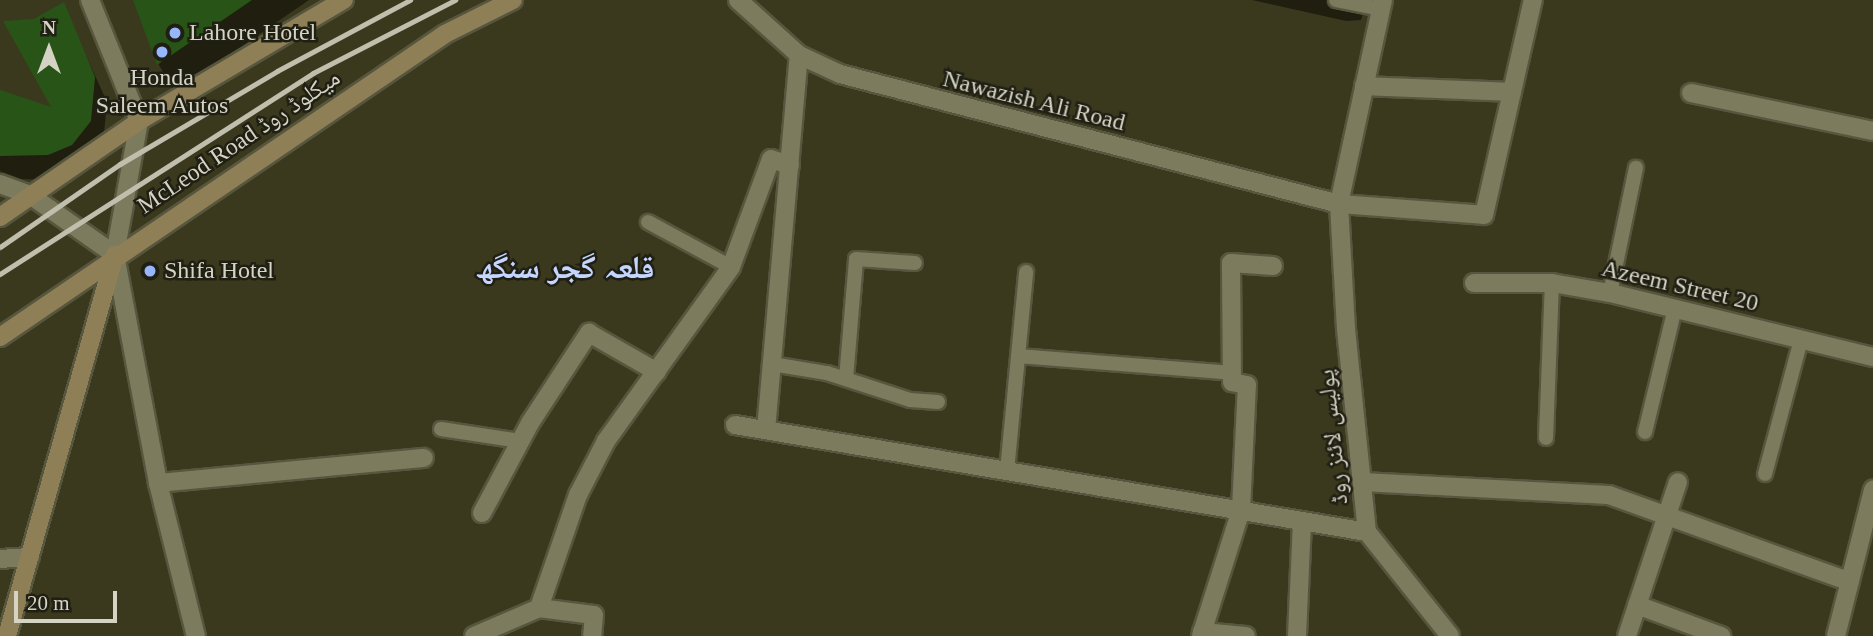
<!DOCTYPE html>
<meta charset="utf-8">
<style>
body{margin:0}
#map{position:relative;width:1873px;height:636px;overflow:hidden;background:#3a391d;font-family:"Times New Roman","Noto Naskh Arabic",serif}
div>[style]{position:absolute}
.shadow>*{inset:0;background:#0007}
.building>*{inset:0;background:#295417}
.roads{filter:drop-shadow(2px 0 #57563e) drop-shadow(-2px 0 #57563e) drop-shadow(0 2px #57563e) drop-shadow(0 -2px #57563e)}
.service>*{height:14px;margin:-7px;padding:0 7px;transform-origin:7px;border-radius:7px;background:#7d7b5e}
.minor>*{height:18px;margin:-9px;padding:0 9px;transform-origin:9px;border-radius:9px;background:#7d7b5e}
.tertiary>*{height:18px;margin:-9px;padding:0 9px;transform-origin:9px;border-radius:9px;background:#7d7b5e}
.secondary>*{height:18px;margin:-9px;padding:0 9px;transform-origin:9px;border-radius:9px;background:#8f7f56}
.rail>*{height:5px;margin:-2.5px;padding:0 2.5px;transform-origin:2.5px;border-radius:2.5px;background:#c0bfae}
.dots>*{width:19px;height:19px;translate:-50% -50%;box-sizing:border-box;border:4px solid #201f13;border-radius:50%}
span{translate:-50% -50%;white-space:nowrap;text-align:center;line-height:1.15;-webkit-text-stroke:5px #201f13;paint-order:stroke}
.poi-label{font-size:24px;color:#d4d3c4}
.left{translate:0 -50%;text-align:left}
.street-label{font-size:24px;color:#d4d3c4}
.district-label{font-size:32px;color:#c4d6ff;font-weight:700}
.north{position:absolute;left:14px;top:14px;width:70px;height:70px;-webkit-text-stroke:5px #201f13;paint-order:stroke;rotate:0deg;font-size:19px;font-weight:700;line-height:28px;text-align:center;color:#d4d3c4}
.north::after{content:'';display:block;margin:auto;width:24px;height:32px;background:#d4d3c4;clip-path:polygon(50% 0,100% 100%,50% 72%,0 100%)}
.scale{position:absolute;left:14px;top:591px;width:103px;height:32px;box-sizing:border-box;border:4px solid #d4d3c4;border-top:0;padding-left:9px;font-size:21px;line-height:24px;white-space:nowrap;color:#d4d3c4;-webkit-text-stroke:5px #201f13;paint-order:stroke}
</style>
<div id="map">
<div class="shadow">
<i style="clip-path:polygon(135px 0,309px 0,175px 92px,159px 65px)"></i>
<i style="clip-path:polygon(1252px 0,1367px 0,1361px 20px,1346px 21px)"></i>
<i style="clip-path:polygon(63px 5px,107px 102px,103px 144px,47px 180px,21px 179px,0 171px,0 92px,55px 110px,34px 21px)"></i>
</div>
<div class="building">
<i style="clip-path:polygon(133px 0,252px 0,157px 65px)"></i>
<i style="clip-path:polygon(64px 2px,95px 77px,91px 121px,72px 145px,48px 155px,0 156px,0 90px,51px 107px,3px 21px,34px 19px)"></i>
</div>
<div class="roads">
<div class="service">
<i style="left:1336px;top:0;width:46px;rotate:11.3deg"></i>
<i style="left:648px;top:222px;width:94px;rotate:28.5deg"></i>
<i style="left:1610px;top:293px;width:128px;rotate:-78.3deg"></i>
<i style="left:1018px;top:356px;width:215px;rotate:4.5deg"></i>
<i style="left:772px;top:364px;width:56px;rotate:9.3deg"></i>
<i style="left:827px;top:373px;width:87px;rotate:18deg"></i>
<i style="left:910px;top:400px;width:28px;rotate:4deg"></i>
<i style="left:846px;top:379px;width:120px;rotate:-85.2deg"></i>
<i style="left:856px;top:259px;width:59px;rotate:3.9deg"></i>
<i style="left:441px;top:429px;width:80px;rotate:8.6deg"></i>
<i style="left:1645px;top:432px;width:128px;rotate:-76.4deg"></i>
<i style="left:1546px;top:438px;width:155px;rotate:-87.8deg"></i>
<i style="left:1007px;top:471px;width:200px;rotate:-84.5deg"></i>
<i style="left:1765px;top:474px;width:139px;rotate:-75deg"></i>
</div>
<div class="minor">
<i style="left:1364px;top:86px;width:148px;rotate:2.3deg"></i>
<i style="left:1691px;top:93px;width:186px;rotate:11.8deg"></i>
<i style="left:1339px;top:204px;width:145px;rotate:4.3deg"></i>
<i style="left:1484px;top:215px;width:221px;rotate:-77.2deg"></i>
<i style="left:1474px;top:283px;width:78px"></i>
<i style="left:1552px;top:283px;width:59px;rotate:9.8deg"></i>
<i style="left:1610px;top:293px;width:271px;rotate:13.7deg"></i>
<i style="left:735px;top:425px;width:641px;rotate:9.61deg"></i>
<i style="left:766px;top:430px;width:376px;rotate:-85deg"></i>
<i style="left:1362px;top:482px;width:247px;rotate:3deg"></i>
<i style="left:1609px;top:495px;width:256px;rotate:19.8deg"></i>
<i style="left:158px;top:483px;width:267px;rotate:-5.4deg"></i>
<i style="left:482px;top:513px;width:102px;rotate:-61.9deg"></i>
<i style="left:530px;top:423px;width:108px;rotate:-56.8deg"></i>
<i style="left:589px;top:333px;width:78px;rotate:29.8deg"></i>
<i style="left:0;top:559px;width:30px;rotate:-4deg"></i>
<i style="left:1637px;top:605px;width:90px;rotate:20.3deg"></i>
<i style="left:539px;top:608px;width:120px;rotate:-71deg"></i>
<i style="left:578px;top:495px;width:61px;rotate:-62.6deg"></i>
<i style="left:606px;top:441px;width:214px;rotate:-54.3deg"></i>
<i style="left:731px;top:267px;width:115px;rotate:-69.7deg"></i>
<i style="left:771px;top:159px;width:20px;rotate:18deg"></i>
<i style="left:539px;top:608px;width:55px;rotate:7.3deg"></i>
<i style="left:594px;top:615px;width:21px;rotate:95deg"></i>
<i style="left:1202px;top:632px;width:44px;rotate:5.2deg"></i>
<i style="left:474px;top:636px;width:71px;rotate:-23.3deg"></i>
<i style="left:1201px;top:636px;width:132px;rotate:-72.4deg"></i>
<i style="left:1241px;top:510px;width:125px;rotate:-87.3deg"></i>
<i style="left:1247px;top:385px;width:15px;rotate:-169deg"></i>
<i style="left:1232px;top:382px;width:119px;rotate:-90.5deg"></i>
<i style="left:1231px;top:263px;width:42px;rotate:4.1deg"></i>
<i style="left:1297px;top:636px;width:115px;rotate:-87.5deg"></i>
<i style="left:1627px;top:636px;width:162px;rotate:-71.7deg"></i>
<i style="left:1836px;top:636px;width:151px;rotate:-75.8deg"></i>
</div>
<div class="tertiary">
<i style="left:90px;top:0;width:131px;rotate:68deg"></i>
<i style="left:139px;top:121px;width:136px;rotate:100.2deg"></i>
<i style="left:738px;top:0;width:82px;rotate:42deg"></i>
<i style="left:799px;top:55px;width:45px;rotate:24.9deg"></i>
<i style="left:840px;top:74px;width:516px;rotate:14.6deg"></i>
<i style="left:1383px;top:0;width:209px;rotate:102.2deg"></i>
<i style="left:1339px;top:204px;width:125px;rotate:86.8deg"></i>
<i style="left:1346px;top:329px;width:204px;rotate:84.1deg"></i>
<i style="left:1367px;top:532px;width:133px;rotate:51.4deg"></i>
<i style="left:0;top:184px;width:32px;rotate:20deg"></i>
<i style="left:30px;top:195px;width:104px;rotate:35.2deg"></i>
<i style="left:115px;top:255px;width:232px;rotate:79.3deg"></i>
<i style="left:158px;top:483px;width:158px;rotate:76.1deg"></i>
</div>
<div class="secondary">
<i style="left:0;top:217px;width:169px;rotate:-34.6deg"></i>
<i style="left:139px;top:121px;width:238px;rotate:-30.6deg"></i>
<i style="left:0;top:337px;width:538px;rotate:-34.25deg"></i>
<i style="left:445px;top:34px;width:76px;rotate:-26.6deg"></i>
<i style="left:7px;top:636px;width:396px;rotate:-74.2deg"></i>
</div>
</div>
<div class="rail">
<i style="left:0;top:247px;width:146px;rotate:-34.7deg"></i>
<i style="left:120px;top:164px;width:182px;rotate:-30.6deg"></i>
<i style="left:277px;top:71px;width:151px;rotate:-28.1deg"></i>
<i style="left:0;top:274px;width:372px;rotate:-32.7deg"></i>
<i style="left:313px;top:73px;width:160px;rotate:-27.2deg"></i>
</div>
<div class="dots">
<i style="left:175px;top:33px;background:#98b6fd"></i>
<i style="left:162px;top:52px;background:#98b6fd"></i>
<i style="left:150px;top:271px;background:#98b6fd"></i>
</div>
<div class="poi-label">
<span class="left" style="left:189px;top:33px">Lahore Hotel</span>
<span style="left:162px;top:92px">Honda<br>Saleem Autos</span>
<span class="left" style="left:164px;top:271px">Shifa Hotel</span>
</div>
<div class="street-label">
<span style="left:1034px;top:101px;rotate:14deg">Nawazish Ali Road</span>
<span style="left:239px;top:142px;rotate:-34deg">McLeod Road میکلوڈ روڈ</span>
<span style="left:1680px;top:286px;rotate:13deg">Azeem Street 20</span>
<span style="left:1333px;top:437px;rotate:-96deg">پولیس لائنز روڈ</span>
</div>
<div class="district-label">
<span style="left:565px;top:267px">قلعہ گجر سنگھ</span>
</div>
<div class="north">N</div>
<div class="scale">20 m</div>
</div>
